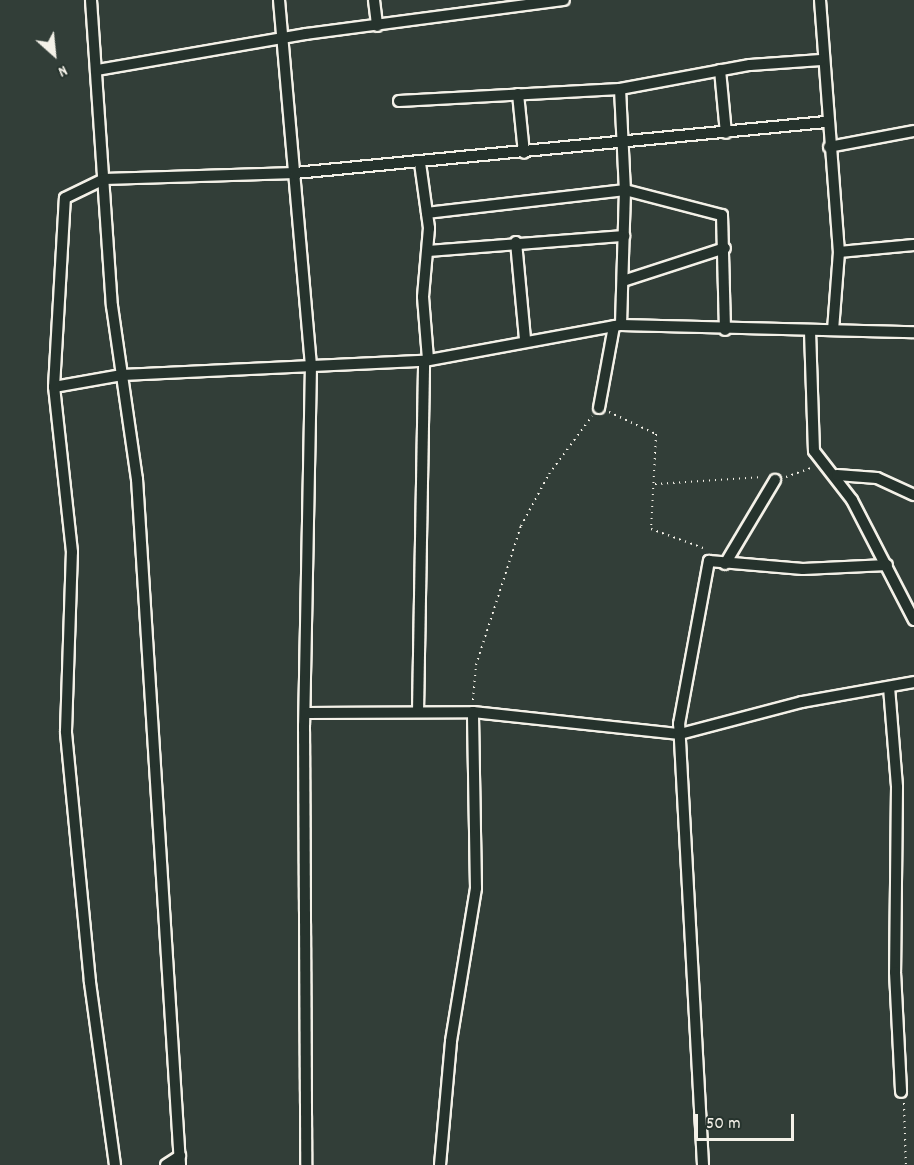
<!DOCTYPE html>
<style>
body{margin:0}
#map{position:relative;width:914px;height:1165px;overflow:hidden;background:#323e38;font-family:Dekko,sans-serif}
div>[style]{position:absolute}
.path>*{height:2px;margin-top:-1px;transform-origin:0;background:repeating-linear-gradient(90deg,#f4f1e8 0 1.5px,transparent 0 6px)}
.roads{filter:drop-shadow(2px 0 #f4f1e8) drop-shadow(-2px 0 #f4f1e8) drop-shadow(0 2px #f4f1e8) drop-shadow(0 -2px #f4f1e8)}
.street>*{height:10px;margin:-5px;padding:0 5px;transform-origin:5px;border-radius:5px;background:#26332d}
span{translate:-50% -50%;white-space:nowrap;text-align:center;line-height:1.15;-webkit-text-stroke:5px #26332d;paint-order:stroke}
.north{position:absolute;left:24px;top:24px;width:60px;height:60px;-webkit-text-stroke:4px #26332d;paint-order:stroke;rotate:153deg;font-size:16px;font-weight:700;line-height:24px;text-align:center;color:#f4f1e8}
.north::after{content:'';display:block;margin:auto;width:21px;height:27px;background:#f4f1e8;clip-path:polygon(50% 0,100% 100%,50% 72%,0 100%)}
.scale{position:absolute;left:695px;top:1114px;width:99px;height:27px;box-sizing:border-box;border:3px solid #f4f1e8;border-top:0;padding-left:8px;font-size:18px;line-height:21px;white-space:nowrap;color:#f4f1e8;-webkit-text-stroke:4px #26332d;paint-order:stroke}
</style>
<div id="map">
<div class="path">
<i style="left:609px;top:412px;width:52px;rotate:25.1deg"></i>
<i style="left:656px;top:434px;width:95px;rotate:93deg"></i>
<i style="left:651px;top:529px;width:59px;rotate:20deg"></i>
<i style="left:786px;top:477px;width:29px;rotate:-20deg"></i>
<i style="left:655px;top:484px;width:108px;rotate:-3.7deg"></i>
<i style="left:473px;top:700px;width:35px;rotate:-85deg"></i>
<i style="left:476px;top:665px;width:146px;rotate:-72.1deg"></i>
<i style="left:521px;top:526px;width:59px;rotate:-61.7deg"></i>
<i style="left:549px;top:474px;width:72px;rotate:-53.4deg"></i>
<i style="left:904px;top:1103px;width:62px;rotate:88.2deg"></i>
</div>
<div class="roads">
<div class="street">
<i style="left:91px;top:0;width:307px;rotate:86.1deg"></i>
<i style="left:112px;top:306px;width:175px;rotate:81.8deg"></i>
<i style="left:137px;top:479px;width:687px;rotate:86.41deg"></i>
<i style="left:279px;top:0;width:366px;rotate:85deg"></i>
<i style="left:311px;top:365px;width:360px;rotate:91.1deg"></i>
<i style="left:304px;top:725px;width:440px;rotate:89.7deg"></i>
<i style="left:374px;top:0;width:26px;rotate:83deg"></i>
<i style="left:820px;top:0;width:253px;rotate:85.7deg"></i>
<i style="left:839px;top:252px;width:78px;rotate:94.4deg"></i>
<i style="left:97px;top:70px;width:212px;rotate:-9.8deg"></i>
<i style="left:306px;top:34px;width:260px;rotate:-7.5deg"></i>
<i style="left:720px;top:70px;width:63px;rotate:84.6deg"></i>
<i style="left:620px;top:89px;width:101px;rotate:87.2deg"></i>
<i style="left:625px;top:190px;width:100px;rotate:14.5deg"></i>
<i style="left:722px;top:215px;width:115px;rotate:88.5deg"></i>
<i style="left:518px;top:94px;width:59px;rotate:84.2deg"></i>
<i style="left:399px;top:101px;width:221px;rotate:-3.1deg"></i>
<i style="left:620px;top:89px;width:132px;rotate:-10.5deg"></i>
<i style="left:750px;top:65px;width:71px;rotate:-4deg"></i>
<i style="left:829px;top:147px;width:86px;rotate:-10.7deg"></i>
<i style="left:420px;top:163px;width:66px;rotate:82.1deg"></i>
<i style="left:429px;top:228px;width:69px;rotate:95deg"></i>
<i style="left:423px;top:297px;width:62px;rotate:85.4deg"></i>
<i style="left:427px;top:213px;width:199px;rotate:-6.6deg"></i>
<i style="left:625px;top:190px;width:135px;rotate:91.7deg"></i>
<i style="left:516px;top:242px;width:97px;rotate:84.7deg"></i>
<i style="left:428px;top:251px;width:197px;rotate:-4.4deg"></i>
<i style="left:839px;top:252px;width:75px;rotate:-5.3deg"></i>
<i style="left:623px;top:281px;width:107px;rotate:-17.9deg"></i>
<i style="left:810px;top:331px;width:120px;rotate:88.1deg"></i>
<i style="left:814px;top:451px;width:62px;rotate:52.2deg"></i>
<i style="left:852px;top:500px;width:135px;rotate:62.7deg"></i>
<i style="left:54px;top:387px;width:69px;rotate:-10deg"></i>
<i style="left:122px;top:375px;width:302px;rotate:-2.7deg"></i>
<i style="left:424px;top:361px;width:200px;rotate:-10.4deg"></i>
<i style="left:621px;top:325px;width:293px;rotate:1.4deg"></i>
<i style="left:599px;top:408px;width:83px;rotate:-79.6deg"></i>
<i style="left:837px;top:475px;width:40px;rotate:4.3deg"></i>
<i style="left:877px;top:478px;width:41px;rotate:24.7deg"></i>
<i style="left:725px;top:564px;width:98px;rotate:-59.2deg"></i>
<i style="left:889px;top:687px;width:100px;rotate:85.4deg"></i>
<i style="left:897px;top:787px;width:185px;rotate:90.6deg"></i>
<i style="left:895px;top:972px;width:120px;rotate:87.1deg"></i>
<i style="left:418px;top:712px;width:351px;rotate:-89deg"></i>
<i style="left:306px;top:713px;width:167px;rotate:-0.3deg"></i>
<i style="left:473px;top:712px;width:208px;rotate:6.1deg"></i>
<i style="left:680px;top:734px;width:126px;rotate:-14.7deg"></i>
<i style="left:802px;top:702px;width:114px;rotate:-10.1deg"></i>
<i style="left:115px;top:1165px;width:185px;rotate:-97.8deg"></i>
<i style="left:90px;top:982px;width:252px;rotate:-95.5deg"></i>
<i style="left:66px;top:731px;width:179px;rotate:-88.1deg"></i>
<i style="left:72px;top:552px;width:166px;rotate:-96.2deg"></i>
<i style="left:54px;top:387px;width:189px;rotate:-86.7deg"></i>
<i style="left:65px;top:198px;width:43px;rotate:-26deg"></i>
<i style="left:104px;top:179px;width:191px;rotate:-1.8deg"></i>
<i style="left:295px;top:173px;width:533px;rotate:-5.49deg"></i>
<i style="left:166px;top:1165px;width:17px;rotate:-33deg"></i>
<i style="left:440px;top:1165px;width:124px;rotate:-84.9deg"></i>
<i style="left:451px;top:1041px;width:155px;rotate:-80.7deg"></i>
<i style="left:476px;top:888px;width:176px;rotate:-91deg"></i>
<i style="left:703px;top:1165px;width:442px;rotate:-93.1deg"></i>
<i style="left:679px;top:724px;width:166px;rotate:-79.6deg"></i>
<i style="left:709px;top:561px;width:94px;rotate:4.9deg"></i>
<i style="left:803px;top:569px;width:84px;rotate:-2.7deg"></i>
</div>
</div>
<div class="north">N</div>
<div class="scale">50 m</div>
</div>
